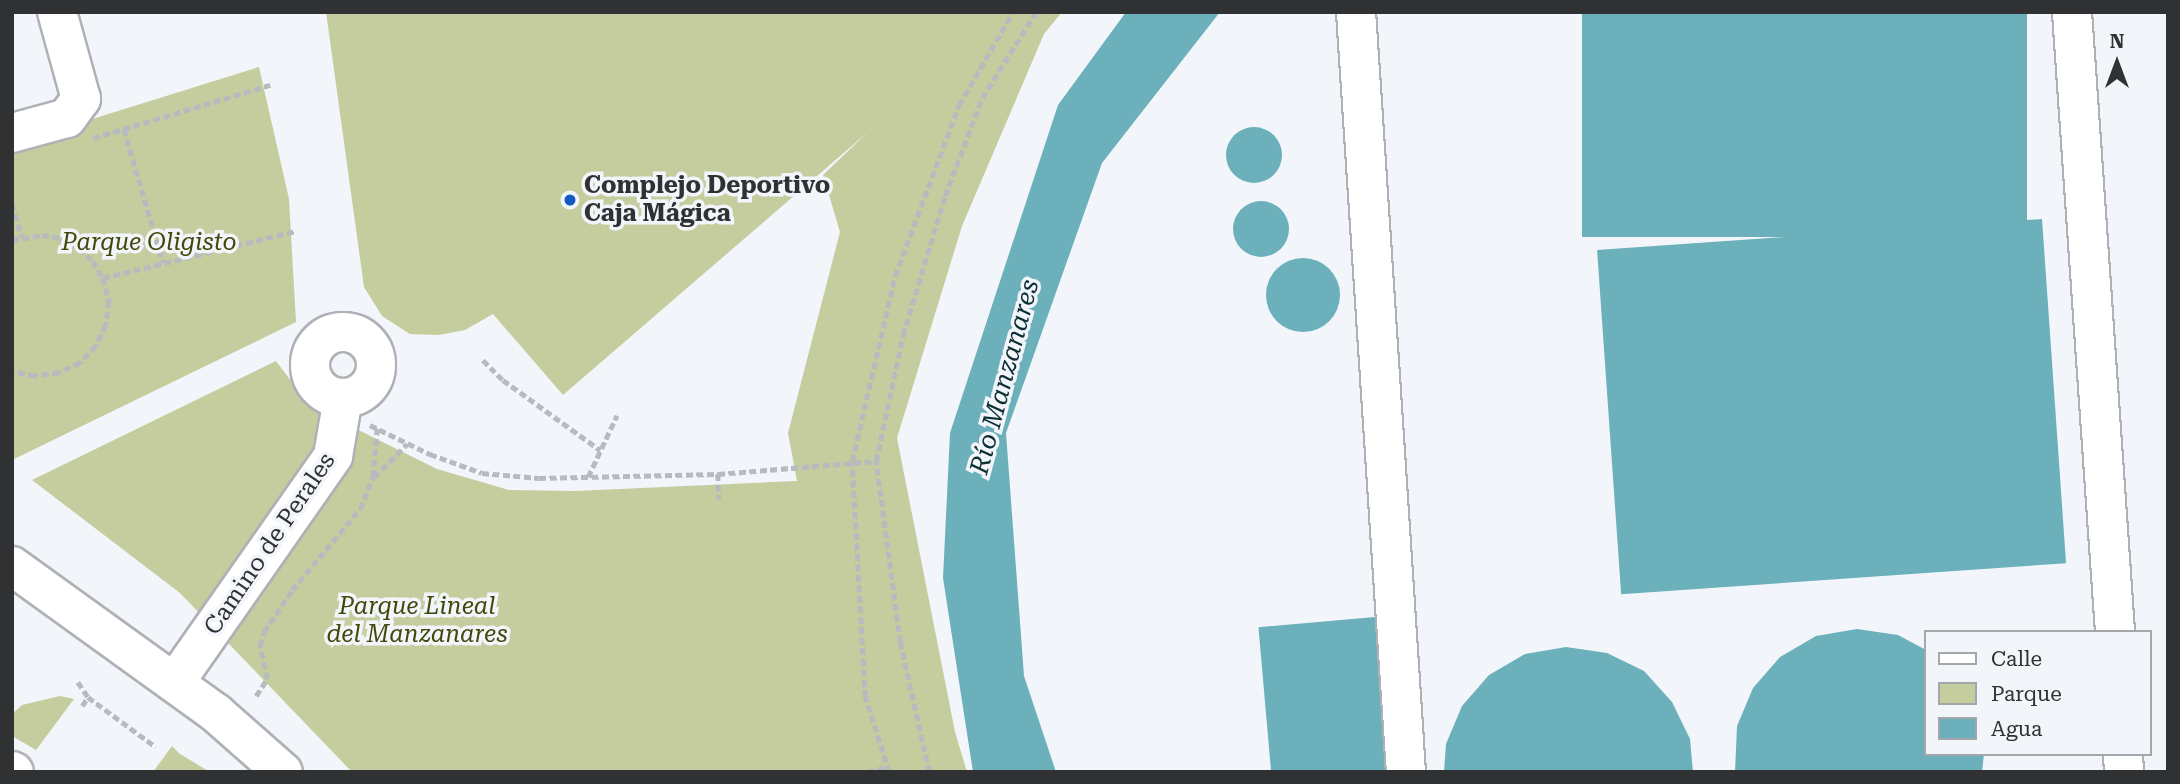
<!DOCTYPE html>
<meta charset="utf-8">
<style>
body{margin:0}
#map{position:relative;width:2180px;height:784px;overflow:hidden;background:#f2f5fa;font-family:"Roboto Serif",serif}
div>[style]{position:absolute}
.green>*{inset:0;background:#c5cc9e}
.water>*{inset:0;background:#6bb0bb;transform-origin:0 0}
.round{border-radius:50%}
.path>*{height:4.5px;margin-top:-2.25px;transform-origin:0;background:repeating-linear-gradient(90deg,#b7babe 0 7px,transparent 0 10.5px)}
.roads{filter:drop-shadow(2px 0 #afb1b6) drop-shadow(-2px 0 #afb1b6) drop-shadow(0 2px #afb1b6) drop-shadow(0 -2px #afb1b6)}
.minor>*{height:38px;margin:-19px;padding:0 19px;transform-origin:19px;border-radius:19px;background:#fff}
.minor>.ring{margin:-19px;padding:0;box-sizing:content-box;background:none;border:38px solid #fff;border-radius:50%}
.major>*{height:38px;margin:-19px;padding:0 19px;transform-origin:19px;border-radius:19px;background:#fff}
.dots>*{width:19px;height:19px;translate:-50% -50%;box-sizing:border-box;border:4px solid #f2f5fa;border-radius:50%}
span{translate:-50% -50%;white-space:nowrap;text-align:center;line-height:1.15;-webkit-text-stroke:7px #f2f5fa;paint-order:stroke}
.poi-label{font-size:24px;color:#303133;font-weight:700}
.left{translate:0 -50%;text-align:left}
.park-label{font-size:24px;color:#424809;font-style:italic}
.street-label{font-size:24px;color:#303133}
.water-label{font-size:26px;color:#0b2f34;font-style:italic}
.frame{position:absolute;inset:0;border:14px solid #303133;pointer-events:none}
.legend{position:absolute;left:1924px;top:630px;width:228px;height:126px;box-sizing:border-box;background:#f2f5fa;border:2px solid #a4a7aa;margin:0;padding:9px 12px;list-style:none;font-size:21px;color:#303133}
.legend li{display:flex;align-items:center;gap:14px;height:35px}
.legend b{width:35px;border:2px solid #a4a7aa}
.north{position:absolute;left:2082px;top:28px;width:70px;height:70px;-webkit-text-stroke:5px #f2f5fa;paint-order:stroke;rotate:0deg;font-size:19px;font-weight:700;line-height:28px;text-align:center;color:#303133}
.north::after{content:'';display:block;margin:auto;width:24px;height:32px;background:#303133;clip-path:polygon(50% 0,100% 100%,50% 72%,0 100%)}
</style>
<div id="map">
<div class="green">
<i style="clip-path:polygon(326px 12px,1062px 12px,1044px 34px,962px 226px,897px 438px,955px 732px,967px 772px,352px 772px,180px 593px,32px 480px,276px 361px,310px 406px,437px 469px,509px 490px,575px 491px,797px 481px,788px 433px,840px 232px,823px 175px,868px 132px,563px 395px,493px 314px,465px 330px,439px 335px,410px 334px,382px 316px,364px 287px)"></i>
<i style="clip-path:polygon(259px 67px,289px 199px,296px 322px,12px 460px,12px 144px)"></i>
<i style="clip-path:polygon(60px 696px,74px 699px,36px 750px,12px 736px,12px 714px,22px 705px)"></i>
<i style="clip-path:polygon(172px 746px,180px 754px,210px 772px,153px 772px)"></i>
</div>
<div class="water">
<i style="clip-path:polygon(1126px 12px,1220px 12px,1102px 163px,1006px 433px,1024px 676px,1056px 772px,973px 772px,943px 578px,950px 433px,1058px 105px)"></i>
<i style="left:1582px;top:12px;width:445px;height:225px"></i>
<i class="round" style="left:1226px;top:127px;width:56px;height:56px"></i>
<i class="round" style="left:1233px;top:201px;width:56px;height:56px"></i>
<i style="left:2042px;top:219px;width:345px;height:446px;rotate:86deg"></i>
<i class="round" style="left:1266px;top:258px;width:74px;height:74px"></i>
<i style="left:1375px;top:617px;width:156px;height:117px;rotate:85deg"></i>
<i style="clip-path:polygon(1857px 629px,1898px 635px,1926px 650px,1926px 754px,1984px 754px,1982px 772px,1735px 772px,1737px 726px,1753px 688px,1780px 657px,1816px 636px)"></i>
<i style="clip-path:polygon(1566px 647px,1607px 653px,1644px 671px,1672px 702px,1690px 739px,1693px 772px,1444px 772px,1446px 744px,1462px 706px,1489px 675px,1525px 654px)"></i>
</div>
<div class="path">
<i style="left:124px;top:129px;width:139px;rotate:73.7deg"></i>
<i style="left:93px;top:138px;width:185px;rotate:-16.7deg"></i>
<i style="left:12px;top:204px;width:34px;rotate:73deg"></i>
<i style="left:12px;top:240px;width:30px;rotate:-9deg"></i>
<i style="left:42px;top:235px;width:19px;rotate:9deg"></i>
<i style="left:61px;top:238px;width:21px;rotate:29deg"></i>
<i style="left:79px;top:248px;width:19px;rotate:43deg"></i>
<i style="left:93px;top:261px;width:20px;rotate:60deg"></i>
<i style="left:103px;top:278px;width:24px;rotate:75deg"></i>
<i style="left:109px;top:301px;width:24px;rotate:97deg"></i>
<i style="left:106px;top:325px;width:23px;rotate:115deg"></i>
<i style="left:96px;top:346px;width:23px;rotate:133deg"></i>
<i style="left:80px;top:363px;width:23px;rotate:155deg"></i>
<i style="left:59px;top:373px;width:24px;rotate:173deg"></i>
<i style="left:35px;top:376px;width:23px;rotate:-170deg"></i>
<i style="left:103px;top:278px;width:199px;rotate:-13.7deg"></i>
<i style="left:483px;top:360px;width:28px;rotate:45deg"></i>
<i style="left:503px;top:380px;width:120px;rotate:35.8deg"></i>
<i style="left:370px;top:425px;width:67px;rotate:25.8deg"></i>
<i style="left:430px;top:454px;width:55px;rotate:20.1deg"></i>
<i style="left:482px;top:473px;width:57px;rotate:5deg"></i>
<i style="left:539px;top:478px;width:179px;rotate:-1.3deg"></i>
<i style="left:718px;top:474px;width:159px;rotate:-4.7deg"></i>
<i style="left:718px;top:474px;width:25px;rotate:88deg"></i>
<i style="left:374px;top:477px;width:47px;rotate:-45deg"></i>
<i style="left:588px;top:477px;width:68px;rotate:-64.9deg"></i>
<i style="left:78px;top:682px;width:18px;rotate:56deg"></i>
<i style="left:88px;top:697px;width:84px;rotate:36.3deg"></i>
<i style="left:256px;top:696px;width:20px;rotate:-57deg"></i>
<i style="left:267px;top:679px;width:34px;rotate:-102deg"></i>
<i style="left:260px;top:646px;width:15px;rotate:-74deg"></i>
<i style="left:264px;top:632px;width:50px;rotate:-56.3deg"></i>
<i style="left:292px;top:590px;width:106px;rotate:-50deg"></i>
<i style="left:360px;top:509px;width:35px;rotate:-68deg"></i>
<i style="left:373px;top:477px;width:49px;rotate:-85.3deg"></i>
<i style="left:82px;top:706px;width:11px;rotate:-56deg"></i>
<i style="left:867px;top:772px;width:21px;rotate:-14deg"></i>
<i style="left:889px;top:772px;width:79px;rotate:-107.7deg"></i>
<i style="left:865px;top:697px;width:236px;rotate:-93.2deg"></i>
<i style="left:852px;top:461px;width:190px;rotate:-76.9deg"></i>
<i style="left:895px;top:276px;width:183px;rotate:-69.5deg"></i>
<i style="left:959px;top:105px;width:108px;rotate:-59.9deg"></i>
<i style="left:929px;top:772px;width:133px;rotate:-102.6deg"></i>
<i style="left:900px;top:642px;width:183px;rotate:-97.6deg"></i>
<i style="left:876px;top:461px;width:129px;rotate:-77.9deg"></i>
<i style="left:903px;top:335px;width:145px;rotate:-73.2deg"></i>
<i style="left:945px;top:196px;width:105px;rotate:-69.3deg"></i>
<i style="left:982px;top:98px;width:102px;rotate:-57.9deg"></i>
</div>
<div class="roads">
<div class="minor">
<i style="left:1356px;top:12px;width:762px;rotate:86.24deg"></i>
<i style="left:2072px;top:12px;width:621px;rotate:86.03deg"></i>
<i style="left:12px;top:133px;width:57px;rotate:-15.3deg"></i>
<i style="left:67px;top:118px;width:24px;rotate:-54deg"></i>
<i style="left:81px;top:99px;width:90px;rotate:-105.4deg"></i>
<i class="ring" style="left:310px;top:332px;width:28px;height:28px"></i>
<i style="left:175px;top:682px;width:276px;rotate:-55deg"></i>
<i style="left:333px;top:456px;width:59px;rotate:-80.2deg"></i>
<i style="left:2123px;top:754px;width:18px;rotate:87deg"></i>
<i style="left:12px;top:771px;width:2px;rotate:27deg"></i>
</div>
<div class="major">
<i style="left:12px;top:566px;width:251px;rotate:35.8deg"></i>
<i style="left:216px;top:713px;width:89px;rotate:41.4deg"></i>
</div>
</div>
<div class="dots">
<i style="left:570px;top:200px;background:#1359c4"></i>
</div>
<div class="poi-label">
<span class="left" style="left:584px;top:200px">Complejo Deportivo<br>Caja Mágica</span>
</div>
<div class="park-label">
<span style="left:149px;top:243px">Parque Oligisto</span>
<span style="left:417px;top:621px">Parque Lineal<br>del Manzanares</span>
</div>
<div class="street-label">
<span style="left:270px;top:544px;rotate:-56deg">Camino de Perales</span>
</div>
<div class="water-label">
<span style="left:1005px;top:377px;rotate:-75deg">Río Manzanares</span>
</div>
<div class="frame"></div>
<ul class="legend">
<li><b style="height:9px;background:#fff"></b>Calle</li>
<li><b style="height:19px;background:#c5cc9e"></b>Parque</li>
<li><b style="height:19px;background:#6bb0bb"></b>Agua</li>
</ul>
<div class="north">N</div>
</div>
